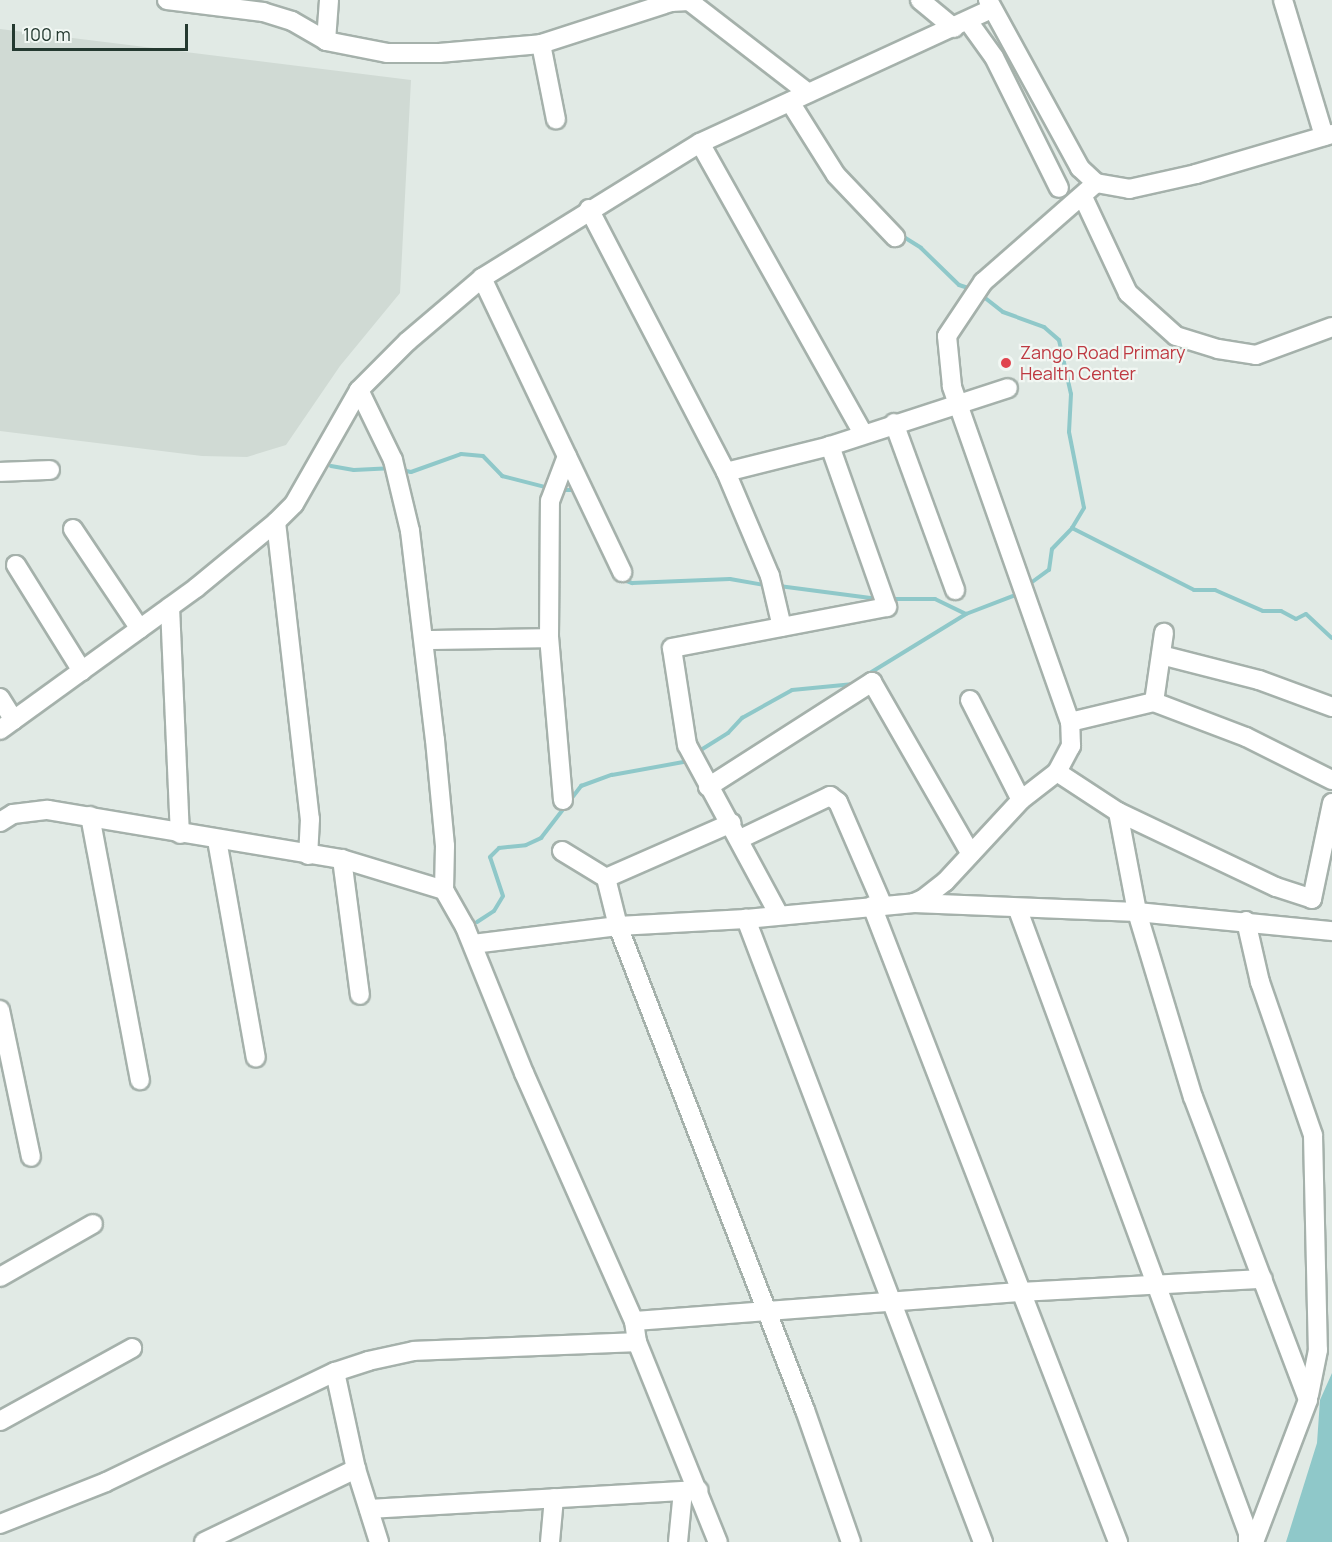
<!DOCTYPE html>
<style>
body{margin:0}
#map{position:relative;width:1332px;height:1542px;overflow:hidden;background:#e1eae5;font-family:Manrope,sans-serif}
div>[style]{position:absolute}
.built>*{inset:0;background:#d0dad4}
.water>*{inset:0;background:#8fc8c9}
.stream>*{height:4px;margin:-2px;padding:0 2px;transform-origin:2px;border-radius:2px;background:#8fc8c9}
.roads{filter:drop-shadow(2px 0 #a5b1ab) drop-shadow(-2px 0 #a5b1ab) drop-shadow(0 2px #a5b1ab) drop-shadow(0 -2px #a5b1ab)}
.minor>*{height:18px;margin:-9px;padding:0 9px;transform-origin:9px;border-radius:9px;background:#fff}
.dots>*{width:16px;height:16px;translate:-50% -50%;box-sizing:border-box;border:3px solid #f1f7f3;border-radius:50%}
span{translate:-50% -50%;white-space:nowrap;text-align:center;line-height:1.15;-webkit-text-stroke:4.5px #f1f7f3;paint-order:stroke}
.health-label{font-size:18px;color:#be3a42}
.left{translate:0 -50%;text-align:left}
.scale{position:absolute;left:12px;top:24px;width:176px;height:27px;box-sizing:border-box;border:3px solid #243930;border-top:0;padding-left:8px;font-size:18px;line-height:21px;white-space:nowrap;color:#243930;-webkit-text-stroke:4px #f1f7f3;paint-order:stroke}
</style>
<div id="map">
<div class="built">
<i style="clip-path:polygon(0 29px,411px 80px,400px 293px,340px 366px,286px 445px,247px 457px,202px 456px,0 431px)"></i>
</div>
<div class="water">
<i style="clip-path:polygon(1332px 1373px,1332px 1542px,1286px 1542px,1317px 1443px,1320px 1400px)"></i>
</div>
<div class="stream">
<i style="left:803px;top:105px;width:20px;rotate:60deg"></i>
<i style="left:899px;top:234px;width:26px;rotate:32deg"></i>
<i style="left:921px;top:248px;width:53px;rotate:44.2deg"></i>
<i style="left:959px;top:285px;width:13px;rotate:18deg"></i>
<i style="left:980px;top:294px;width:29px;rotate:38deg"></i>
<i style="left:1003px;top:312px;width:44px;rotate:20.1deg"></i>
<i style="left:1044px;top:327px;width:20px;rotate:41deg"></i>
<i style="left:1059px;top:340px;width:55px;rotate:77.5deg"></i>
<i style="left:1071px;top:394px;width:38px;rotate:93deg"></i>
<i style="left:1069px;top:432px;width:77px;rotate:78.8deg"></i>
<i style="left:1084px;top:508px;width:23px;rotate:121deg"></i>
<i style="left:331px;top:466px;width:23px;rotate:10deg"></i>
<i style="left:354px;top:470px;width:35px;rotate:-3deg"></i>
<i style="left:402px;top:470px;width:9px;rotate:13deg"></i>
<i style="left:411px;top:472px;width:53px;rotate:-19.8deg"></i>
<i style="left:461px;top:454px;width:22px;rotate:5deg"></i>
<i style="left:483px;top:456px;width:28px;rotate:46deg"></i>
<i style="left:502px;top:476px;width:49px;rotate:14.3deg"></i>
<i style="left:559px;top:490px;width:19px"></i>
<i style="left:621px;top:579px;width:12px;rotate:20deg"></i>
<i style="left:632px;top:583px;width:98px;rotate:-2.3deg"></i>
<i style="left:730px;top:579px;width:34px;rotate:10deg"></i>
<i style="left:1028px;top:585px;width:26px;rotate:-36deg"></i>
<i style="left:1049px;top:570px;width:21px;rotate:-82deg"></i>
<i style="left:1052px;top:549px;width:29px;rotate:-46deg"></i>
<i style="left:1072px;top:528px;width:137px;rotate:26.9deg"></i>
<i style="left:1194px;top:590px;width:21px"></i>
<i style="left:1215px;top:590px;width:52px;rotate:23.6deg"></i>
<i style="left:1263px;top:611px;width:18px"></i>
<i style="left:1281px;top:611px;width:17px;rotate:28deg"></i>
<i style="left:1296px;top:619px;width:11px;rotate:-27deg"></i>
<i style="left:1306px;top:614px;width:35px;rotate:43deg"></i>
<i style="left:779px;top:586px;width:100px;rotate:7.5deg"></i>
<i style="left:892px;top:599px;width:43px"></i>
<i style="left:935px;top:599px;width:34px;rotate:26deg"></i>
<i style="left:865px;top:676px;width:119px;rotate:-31.5deg"></i>
<i style="left:966px;top:614px;width:56px;rotate:-21deg"></i>
<i style="left:696px;top:753px;width:38px;rotate:-32deg"></i>
<i style="left:728px;top:733px;width:21px;rotate:-47deg"></i>
<i style="left:742px;top:718px;width:57px;rotate:-29.2deg"></i>
<i style="left:792px;top:690px;width:62px;rotate:-5.5deg"></i>
<i style="left:477px;top:922px;width:20px;rotate:-33deg"></i>
<i style="left:494px;top:911px;width:17px;rotate:-59deg"></i>
<i style="left:503px;top:896px;width:41px;rotate:-108.4deg"></i>
<i style="left:490px;top:857px;width:13px;rotate:-45deg"></i>
<i style="left:499px;top:848px;width:27px;rotate:-6deg"></i>
<i style="left:526px;top:845px;width:17px;rotate:-25deg"></i>
<i style="left:541px;top:838px;width:66px;rotate:-52.4deg"></i>
<i style="left:581px;top:786px;width:33px;rotate:-20deg"></i>
<i style="left:612px;top:775px;width:78px;rotate:-10.3deg"></i>
</div>
<div class="roads">
<div class="minor">
<i style="left:167px;top:0;width:97px;rotate:7.1deg"></i>
<i style="left:263px;top:12px;width:30px;rotate:17deg"></i>
<i style="left:292px;top:21px;width:39px;rotate:30deg"></i>
<i style="left:326px;top:41px;width:62px;rotate:11.1deg"></i>
<i style="left:387px;top:53px;width:52px"></i>
<i style="left:439px;top:53px;width:102px;rotate:-5deg"></i>
<i style="left:541px;top:44px;width:137px;rotate:-17.9deg"></i>
<i style="left:671px;top:2px;width:18px;rotate:-3deg"></i>
<i style="left:689px;top:1px;width:150px;rotate:37.7deg"></i>
<i style="left:920px;top:0;width:44px;rotate:39.5deg"></i>
<i style="left:988px;top:0;width:192px;rotate:61.3deg"></i>
<i style="left:1080px;top:168px;width:22px;rotate:43deg"></i>
<i style="left:1096px;top:183px;width:34px;rotate:10deg"></i>
<i style="left:1129px;top:189px;width:69px;rotate:-12.6deg"></i>
<i style="left:1196px;top:174px;width:142px;rotate:-16.4deg"></i>
<i style="left:1283px;top:0;width:142px;rotate:73.2deg"></i>
<i style="left:968px;top:21px;width:44px;rotate:54.2deg"></i>
<i style="left:994px;top:57px;width:146px;rotate:63.6deg"></i>
<i style="left:326px;top:41px;width:41px;rotate:-85.8deg"></i>
<i style="left:541px;top:44px;width:77px;rotate:78.8deg"></i>
<i style="left:790px;top:102px;width:86px;rotate:57.8deg"></i>
<i style="left:836px;top:175px;width:86px;rotate:46.4deg"></i>
<i style="left:700px;top:143px;width:334px;rotate:60.7deg"></i>
<i style="left:1083px;top:197px;width:106px;rotate:64.9deg"></i>
<i style="left:1128px;top:293px;width:64px;rotate:41.9deg"></i>
<i style="left:1176px;top:336px;width:44px;rotate:17.2deg"></i>
<i style="left:1218px;top:349px;width:38px;rotate:9deg"></i>
<i style="left:1256px;top:355px;width:81px;rotate:-20.2deg"></i>
<i style="left:589px;top:209px;width:297px;rotate:62.5deg"></i>
<i style="left:726px;top:472px;width:113px;rotate:67.1deg"></i>
<i style="left:770px;top:576px;width:52px;rotate:76.8deg"></i>
<i style="left:482px;top:278px;width:326px;rotate:64.5deg"></i>
<i style="left:359px;top:390px;width:78px;rotate:64.1deg"></i>
<i style="left:393px;top:460px;width:73px;rotate:76.5deg"></i>
<i style="left:410px;top:531px;width:210px;rotate:83.2deg"></i>
<i style="left:435px;top:740px;width:106px;rotate:84.6deg"></i>
<i style="left:445px;top:846px;width:44px;rotate:91.3deg"></i>
<i style="left:444px;top:890px;width:43px;rotate:60.4deg"></i>
<i style="left:465px;top:927px;width:157px;rotate:68deg"></i>
<i style="left:524px;top:1073px;width:271px;rotate:66.1deg"></i>
<i style="left:634px;top:1321px;width:21px;rotate:82deg"></i>
<i style="left:637px;top:1342px;width:216px;rotate:68deg"></i>
<i style="left:894px;top:423px;width:178px;rotate:69.9deg"></i>
<i style="left:0;top:472px;width:50px;rotate:-2.3deg"></i>
<i style="left:726px;top:472px;width:107px;rotate:-14deg"></i>
<i style="left:830px;top:446px;width:187px;rotate:-18deg"></i>
<i style="left:276px;top:522px;width:299px;rotate:83.5deg"></i>
<i style="left:310px;top:819px;width:36px;rotate:93deg"></i>
<i style="left:73px;top:529px;width:120px;rotate:56.2deg"></i>
<i style="left:16px;top:565px;width:125px;rotate:58.1deg"></i>
<i style="left:170px;top:607px;width:227px;rotate:87.5deg"></i>
<i style="left:425px;top:640px;width:124px;rotate:-0.9deg"></i>
<i style="left:1161px;top:655px;width:101px;rotate:14.3deg"></i>
<i style="left:1259px;top:680px;width:78px;rotate:20.3deg"></i>
<i style="left:0;top:698px;width:26px;rotate:58deg"></i>
<i style="left:970px;top:700px;width:112px;rotate:63deg"></i>
<i style="left:1154px;top:702px;width:70px;rotate:-81.8deg"></i>
<i style="left:1070px;top:722px;width:86px;rotate:-13.4deg"></i>
<i style="left:1154px;top:702px;width:98px;rotate:20.8deg"></i>
<i style="left:1246px;top:737px;width:96px;rotate:26.6deg"></i>
<i style="left:0;top:730px;width:242px;rotate:-35.9deg"></i>
<i style="left:196px;top:588px;width:104px;rotate:-39.5deg"></i>
<i style="left:276px;top:522px;width:25px;rotate:-45deg"></i>
<i style="left:294px;top:504px;width:131px;rotate:-60.3deg"></i>
<i style="left:359px;top:390px;width:69px;rotate:-45deg"></i>
<i style="left:408px;top:341px;width:97px;rotate:-40.4deg"></i>
<i style="left:482px;top:278px;width:256px;rotate:-31.8deg"></i>
<i style="left:700px;top:143px;width:321px;rotate:-24.7deg"></i>
<i style="left:1057px;top:772px;width:73px;rotate:33.3deg"></i>
<i style="left:1118px;top:812px;width:175px;rotate:25.4deg"></i>
<i style="left:1276px;top:887px;width:38px;rotate:18deg"></i>
<i style="left:1312px;top:899px;width:98px;rotate:-78.2deg"></i>
<i style="left:708px;top:787px;width:195px;rotate:-32.6deg"></i>
<i style="left:872px;top:682px;width:198px;rotate:60.1deg"></i>
<i style="left:563px;top:800px;width:163px;rotate:-94.9deg"></i>
<i style="left:549px;top:638px;width:137px;rotate:-89.6deg"></i>
<i style="left:550px;top:501px;width:48px;rotate:-69.3deg"></i>
<i style="left:1118px;top:812px;width:102px;rotate:79.2deg"></i>
<i style="left:1137px;top:912px;width:193px;rotate:73.2deg"></i>
<i style="left:1193px;top:1097px;width:324px;rotate:69.2deg"></i>
<i style="left:1308px;top:1400px;width:152px;rotate:110.8deg"></i>
<i style="left:90px;top:816px;width:269px;rotate:79.3deg"></i>
<i style="left:0;top:822px;width:15px;rotate:-32deg"></i>
<i style="left:13px;top:814px;width:35px;rotate:-7deg"></i>
<i style="left:48px;top:810px;width:298px;rotate:9.5deg"></i>
<i style="left:342px;top:859px;width:107px;rotate:16.9deg"></i>
<i style="left:740px;top:839px;width:100px;rotate:-25.5deg"></i>
<i style="left:830px;top:796px;width:10px;rotate:37deg"></i>
<i style="left:838px;top:802px;width:113px;rotate:66.6deg"></i>
<i style="left:217px;top:840px;width:221px;rotate:79.9deg"></i>
<i style="left:562px;top:851px;width:52px;rotate:31.5deg"></i>
<i style="left:606px;top:878px;width:49px;rotate:76deg"></i>
<i style="left:618px;top:926px;width:519px;rotate:68.88deg"></i>
<i style="left:805px;top:1410px;width:140px;rotate:70.8deg"></i>
<i style="left:342px;top:859px;width:137px;rotate:82.5deg"></i>
<i style="left:606px;top:878px;width:137px;rotate:-23.7deg"></i>
<i style="left:914px;top:903px;width:223px;rotate:2.3deg"></i>
<i style="left:1137px;top:912px;width:196px;rotate:5.6deg"></i>
<i style="left:872px;top:906px;width:682px;rotate:68.85deg"></i>
<i style="left:1018px;top:910px;width:664px;rotate:69.74deg"></i>
<i style="left:1248px;top:1533px;width:9px;rotate:90deg"></i>
<i style="left:779px;top:915px;width:193px;rotate:-118.4deg"></i>
<i style="left:687px;top:745px;width:98px;rotate:-98.8deg"></i>
<i style="left:672px;top:648px;width:219px;rotate:-10.8deg"></i>
<i style="left:887px;top:607px;width:171px;rotate:-109.5deg"></i>
<i style="left:1246px;top:921px;width:63px;rotate:77.1deg"></i>
<i style="left:1260px;top:982px;width:162px;rotate:70.9deg"></i>
<i style="left:1313px;top:1135px;width:215px;rotate:88.7deg"></i>
<i style="left:1318px;top:1350px;width:46px;rotate:101.3deg"></i>
<i style="left:473px;top:944px;width:146px;rotate:-7.1deg"></i>
<i style="left:618px;top:926px;width:128px;rotate:-3.1deg"></i>
<i style="left:0;top:1010px;width:150px;rotate:78.1deg"></i>
<i style="left:0;top:1277px;width:107px;rotate:-29.7deg"></i>
<i style="left:634px;top:1321px;width:387px;rotate:-4.3deg"></i>
<i style="left:1020px;top:1292px;width:243px;rotate:-3.1deg"></i>
<i style="left:335px;top:1372px;width:99px;rotate:77.8deg"></i>
<i style="left:356px;top:1469px;width:77px;rotate:72.5deg"></i>
<i style="left:0;top:1421px;width:151px;rotate:-28.9deg"></i>
<i style="left:369px;top:1509px;width:330px;rotate:-3.3deg"></i>
<i style="left:0;top:1524px;width:114px;rotate:-21.6deg"></i>
<i style="left:106px;top:1482px;width:254px;rotate:-25.7deg"></i>
<i style="left:335px;top:1372px;width:35px;rotate:-18deg"></i>
<i style="left:368px;top:1361px;width:47px;rotate:-12.3deg"></i>
<i style="left:414px;top:1351px;width:223px;rotate:-2.3deg"></i>
<i style="left:204px;top:1542px;width:169px;rotate:-25.7deg"></i>
<i style="left:550px;top:1542px;width:44px;rotate:-84.8deg"></i>
<i style="left:678px;top:1542px;width:51px;rotate:-84.4deg"></i>
<i style="left:983px;top:1542px;width:667px;rotate:-110.83deg"></i>
<i style="left:746px;top:919px;width:169px;rotate:-5.4deg"></i>
<i style="left:914px;top:903px;width:10px;rotate:-24deg"></i>
<i style="left:923px;top:899px;width:28px;rotate:-38deg"></i>
<i style="left:945px;top:882px;width:112px;rotate:-47.2deg"></i>
<i style="left:1021px;top:800px;width:46px;rotate:-37.9deg"></i>
<i style="left:1057px;top:772px;width:30px;rotate:-62deg"></i>
<i style="left:1071px;top:746px;width:24px;rotate:-92deg"></i>
<i style="left:1070px;top:722px;width:356px;rotate:-109.4deg"></i>
<i style="left:952px;top:386px;width:50px;rotate:-95.7deg"></i>
<i style="left:947px;top:336px;width:65px;rotate:-56.3deg"></i>
<i style="left:983px;top:282px;width:150px;rotate:-41.2deg"></i>
</div>
</div>
<div class="dots">
<i style="left:1006px;top:363px;background:#e0444e"></i>
</div>
<div class="health-label">
<span class="left" style="left:1020px;top:363px">Zango Road Primary<br>Health Center</span>
</div>
<div class="scale">100 m</div>
</div>
